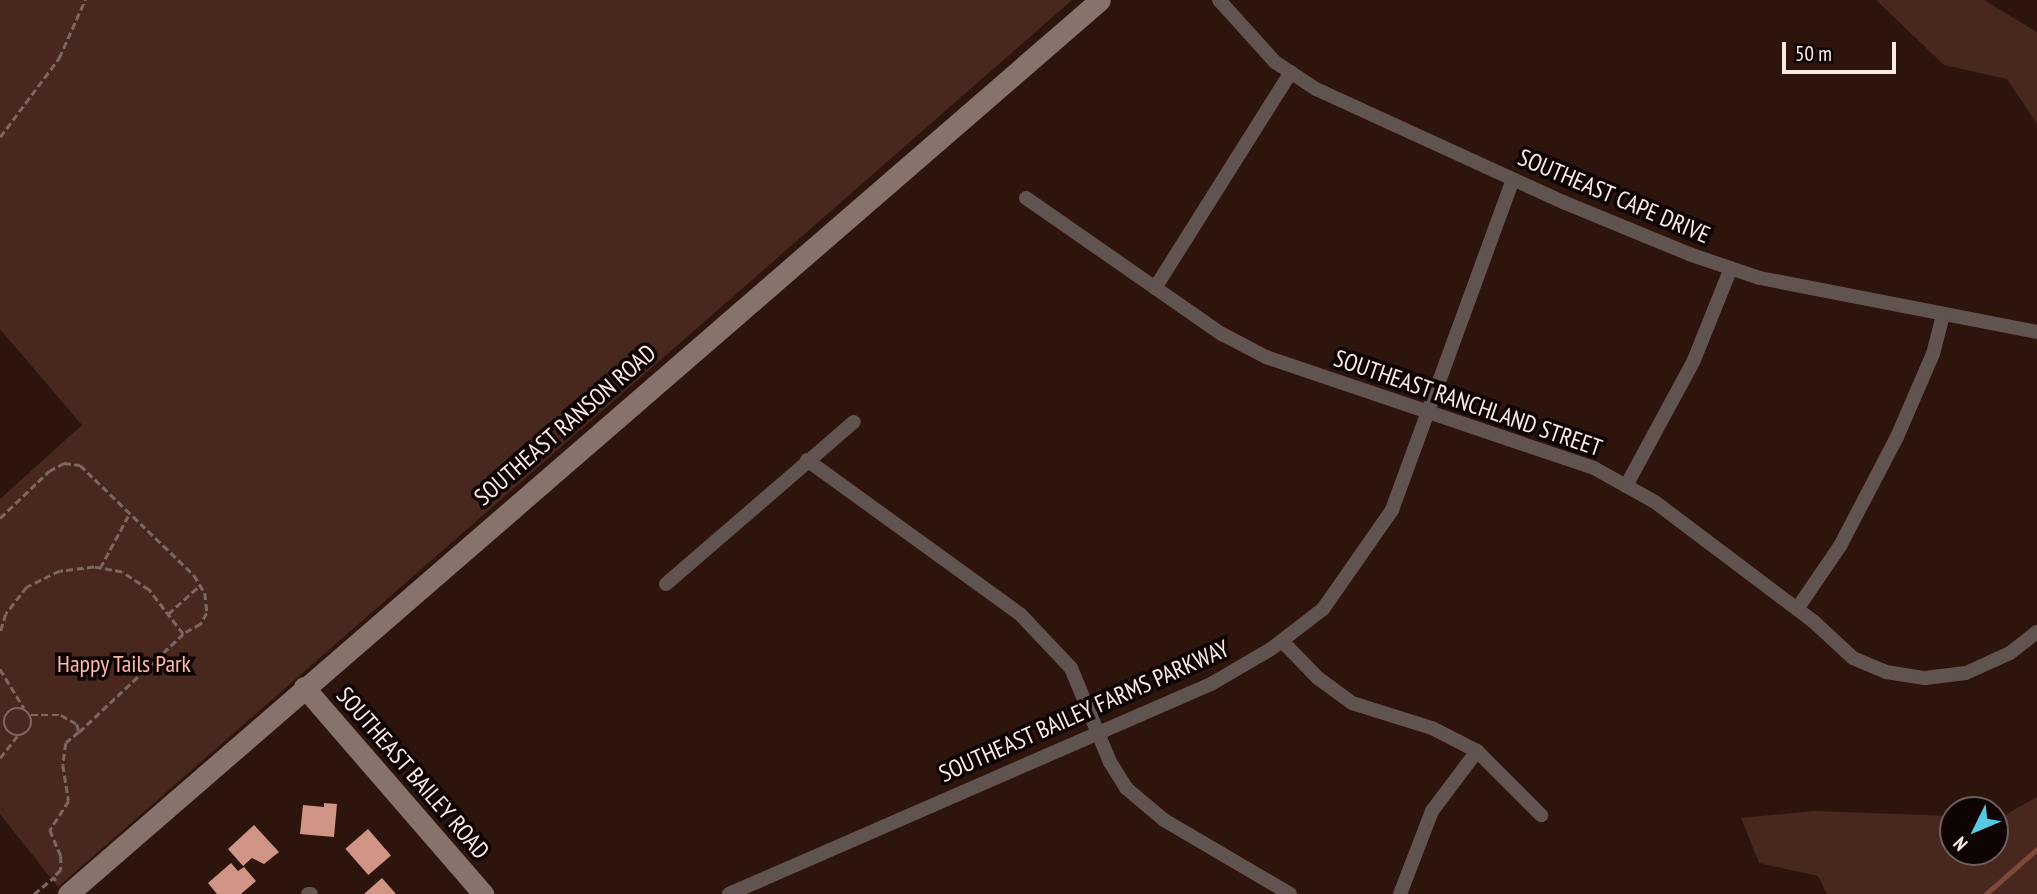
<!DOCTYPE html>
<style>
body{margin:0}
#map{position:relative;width:2037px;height:894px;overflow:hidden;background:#2d140d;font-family:"PT Sans Narrow",sans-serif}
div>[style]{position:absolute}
.green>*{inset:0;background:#48271f}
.stream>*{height:4.5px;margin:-2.25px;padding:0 2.25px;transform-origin:2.25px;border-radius:2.25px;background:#7e483b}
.building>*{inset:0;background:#d19585;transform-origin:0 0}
.path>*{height:2.5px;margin-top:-1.25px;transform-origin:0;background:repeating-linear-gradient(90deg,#7d6660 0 7px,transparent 0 10.5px)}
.path>.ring{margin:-1.25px;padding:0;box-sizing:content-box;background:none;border:2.5px solid #7d6660;border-radius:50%}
.street>*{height:14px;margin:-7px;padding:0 7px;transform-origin:7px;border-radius:7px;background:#61534f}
.secondary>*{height:21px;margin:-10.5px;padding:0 10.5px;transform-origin:10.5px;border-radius:10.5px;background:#88726c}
span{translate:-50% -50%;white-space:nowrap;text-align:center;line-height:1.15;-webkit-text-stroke:7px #0d0403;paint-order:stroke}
.street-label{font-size:24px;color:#feebe6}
.park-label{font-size:24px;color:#feb8a6}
.north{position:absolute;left:1939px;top:796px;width:70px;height:70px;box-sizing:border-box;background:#0d0403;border:2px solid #6d605e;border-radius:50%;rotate:227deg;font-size:19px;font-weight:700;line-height:28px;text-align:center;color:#feebe6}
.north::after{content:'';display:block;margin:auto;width:24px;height:32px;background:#57c9e2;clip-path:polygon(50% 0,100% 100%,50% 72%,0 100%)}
.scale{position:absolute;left:1782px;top:42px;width:114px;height:32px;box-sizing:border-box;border:4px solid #feebe6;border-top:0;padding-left:9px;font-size:21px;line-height:24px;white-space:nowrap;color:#feebe6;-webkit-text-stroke:5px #0d0403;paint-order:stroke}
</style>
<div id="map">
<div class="green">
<i style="clip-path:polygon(0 0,1072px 0,58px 887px,0 814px,0 499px,82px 425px,0 329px)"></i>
<i style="clip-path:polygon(1876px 0,1984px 0,2037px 32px,2037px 124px,2007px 79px,1944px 65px)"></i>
<i style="clip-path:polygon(2037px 797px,2037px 894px,1827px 894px,1818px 876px,1759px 863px,1741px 818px,1814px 811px,1953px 816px,1953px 852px,1995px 852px,1995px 815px,2005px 815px)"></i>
</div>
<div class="stream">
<i style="left:1986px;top:894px;width:68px;rotate:-41.4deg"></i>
</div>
<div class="building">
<i style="clip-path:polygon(324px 803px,337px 804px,334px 837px,300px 834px,303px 805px,324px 807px)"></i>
<i style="clip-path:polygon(254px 825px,279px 852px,264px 864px,252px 858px,243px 866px,228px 849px)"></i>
<i style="left:368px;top:829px;width:35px;height:30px;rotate:49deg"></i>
<i style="clip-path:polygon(231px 863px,238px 871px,244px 867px,256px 881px,241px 894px,217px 894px,208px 883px)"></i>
<i style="clip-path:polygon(382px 878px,396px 894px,364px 894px)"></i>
</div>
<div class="path">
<i style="left:0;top:137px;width:99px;rotate:-53.2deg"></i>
<i style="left:59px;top:58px;width:64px;rotate:-65.9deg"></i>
<i style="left:0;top:518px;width:68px;rotate:-43.8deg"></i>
<i style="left:49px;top:471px;width:17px;rotate:-28deg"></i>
<i style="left:64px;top:463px;width:16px;rotate:7deg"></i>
<i style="left:80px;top:465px;width:158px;rotate:44deg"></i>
<i style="left:194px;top:575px;width:21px;rotate:59deg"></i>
<i style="left:205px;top:593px;width:20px;rotate:84deg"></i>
<i style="left:207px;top:613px;width:13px;rotate:119deg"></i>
<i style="left:201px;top:624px;width:21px;rotate:151deg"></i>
<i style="left:183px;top:634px;width:56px;rotate:-127.7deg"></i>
<i style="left:149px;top:590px;width:32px;rotate:-146deg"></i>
<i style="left:122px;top:572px;width:28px;rotate:-170deg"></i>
<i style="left:94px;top:567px;width:34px;rotate:173deg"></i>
<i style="left:60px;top:571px;width:37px;rotate:154deg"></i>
<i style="left:27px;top:587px;width:34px;rotate:128deg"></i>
<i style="left:6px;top:614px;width:21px;rotate:107deg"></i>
<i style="left:100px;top:568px;width:59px;rotate:-61.7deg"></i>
<i style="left:168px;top:614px;width:42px;rotate:-42.1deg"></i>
<i style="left:0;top:669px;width:46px;rotate:58.4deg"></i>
<i class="ring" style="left:4px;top:708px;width:25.5px;height:25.5px"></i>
<i style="left:31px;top:715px;width:30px"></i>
<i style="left:61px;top:715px;width:18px;rotate:29deg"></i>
<i style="left:77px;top:724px;width:8px;rotate:76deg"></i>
<i style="left:79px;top:732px;width:17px;rotate:140deg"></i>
<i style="left:66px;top:743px;width:22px;rotate:98deg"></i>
<i style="left:63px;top:765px;width:36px;rotate:81deg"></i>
<i style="left:69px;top:801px;width:35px;rotate:123deg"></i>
<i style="left:50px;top:830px;width:28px;rotate:67deg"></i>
<i style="left:61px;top:856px;width:14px;rotate:90deg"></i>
<i style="left:61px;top:870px;width:10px;rotate:135deg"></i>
<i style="left:54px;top:877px;width:4px;rotate:63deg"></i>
<i style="left:79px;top:732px;width:143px;rotate:-43.3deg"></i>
<i style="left:0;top:758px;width:28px;rotate:-52deg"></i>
<i style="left:34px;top:894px;width:26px;rotate:-40deg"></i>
</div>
<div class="street">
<i style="left:1219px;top:0;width:84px;rotate:47.9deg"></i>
<i style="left:1275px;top:62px;width:49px;rotate:33.4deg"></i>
<i style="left:1316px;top:89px;width:272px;rotate:24.6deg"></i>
<i style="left:1563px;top:202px;width:136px;rotate:22.4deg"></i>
<i style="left:1689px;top:254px;width:75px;rotate:18.7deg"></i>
<i style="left:1760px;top:278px;width:282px;rotate:11deg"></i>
<i style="left:1026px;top:198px;width:239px;rotate:34.8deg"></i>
<i style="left:1222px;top:334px;width:50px;rotate:27.6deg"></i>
<i style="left:1266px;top:357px;width:346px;rotate:18.7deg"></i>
<i style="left:1594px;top:468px;width:70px;rotate:29.1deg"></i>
<i style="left:1655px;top:502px;width:198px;rotate:37deg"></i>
<i style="left:1813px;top:621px;width:54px;rotate:42.8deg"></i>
<i style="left:1853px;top:658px;width:36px;rotate:23deg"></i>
<i style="left:1886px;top:672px;width:39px;rotate:9deg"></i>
<i style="left:1925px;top:678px;width:41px;rotate:-7deg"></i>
<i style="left:1966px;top:673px;width:48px;rotate:-24.4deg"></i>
<i style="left:2010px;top:653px;width:34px;rotate:-38deg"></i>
<i style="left:1155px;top:288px;width:255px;rotate:-57.8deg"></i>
<i style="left:807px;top:460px;width:264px;rotate:35.9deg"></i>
<i style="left:1021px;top:615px;width:73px;rotate:46.7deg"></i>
<i style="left:1071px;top:668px;width:102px;rotate:67.5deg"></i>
<i style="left:1110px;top:762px;width:31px;rotate:58deg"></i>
<i style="left:1126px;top:788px;width:50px;rotate:40.1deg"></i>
<i style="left:1164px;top:820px;width:146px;rotate:30.4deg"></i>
<i style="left:1626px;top:486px;width:143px;rotate:-61.6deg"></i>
<i style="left:1694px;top:360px;width:99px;rotate:-68.1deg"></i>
<i style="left:666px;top:584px;width:248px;rotate:-40.8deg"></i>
<i style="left:1797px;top:609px;width:76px;rotate:-55.7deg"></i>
<i style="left:1840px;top:546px;width:123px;rotate:-62.4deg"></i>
<i style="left:1897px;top:437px;width:90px;rotate:-66.6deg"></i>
<i style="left:1933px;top:354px;width:40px;rotate:-75.6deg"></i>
<i style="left:1282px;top:641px;width:52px;rotate:45.8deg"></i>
<i style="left:1318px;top:678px;width:42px;rotate:36.3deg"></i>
<i style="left:1352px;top:703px;width:84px;rotate:17.4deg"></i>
<i style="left:1432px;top:728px;width:51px;rotate:27.1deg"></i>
<i style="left:1477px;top:751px;width:91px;rotate:45deg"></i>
<i style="left:308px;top:894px;width:3px"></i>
<i style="left:729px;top:894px;width:526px;rotate:-23.54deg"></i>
<i style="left:1211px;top:684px;width:69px;rotate:-30.3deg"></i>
<i style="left:1271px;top:649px;width:66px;rotate:-37.6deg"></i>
<i style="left:1323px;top:609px;width:121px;rotate:-55.1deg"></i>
<i style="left:1392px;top:510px;width:351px;rotate:-69.9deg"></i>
<i style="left:1400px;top:894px;width:89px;rotate:-68.9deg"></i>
<i style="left:1432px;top:811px;width:75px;rotate:-53.1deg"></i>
</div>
<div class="secondary">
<i style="left:304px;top:687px;width:274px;rotate:49.1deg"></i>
<i style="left:68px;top:894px;width:1365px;rotate:-40.9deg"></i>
</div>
<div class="street-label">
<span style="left:1614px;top:196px;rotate:23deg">SOUTHEAST CAPE DRIVE</span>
<span style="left:1468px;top:403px;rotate:19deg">SOUTHEAST RANCHLAND STREET</span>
<span style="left:565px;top:425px;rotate:-41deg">SOUTHEAST RANSON ROAD</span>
<span style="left:1084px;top:711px;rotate:-24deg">SOUTHEAST BAILEY FARMS PARKWAY</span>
<span style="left:413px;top:773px;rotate:49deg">SOUTHEAST BAILEY ROAD</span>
</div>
<div class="park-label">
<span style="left:124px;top:664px">Happy Tails Park</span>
</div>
<div class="north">N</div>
<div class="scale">50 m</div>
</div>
